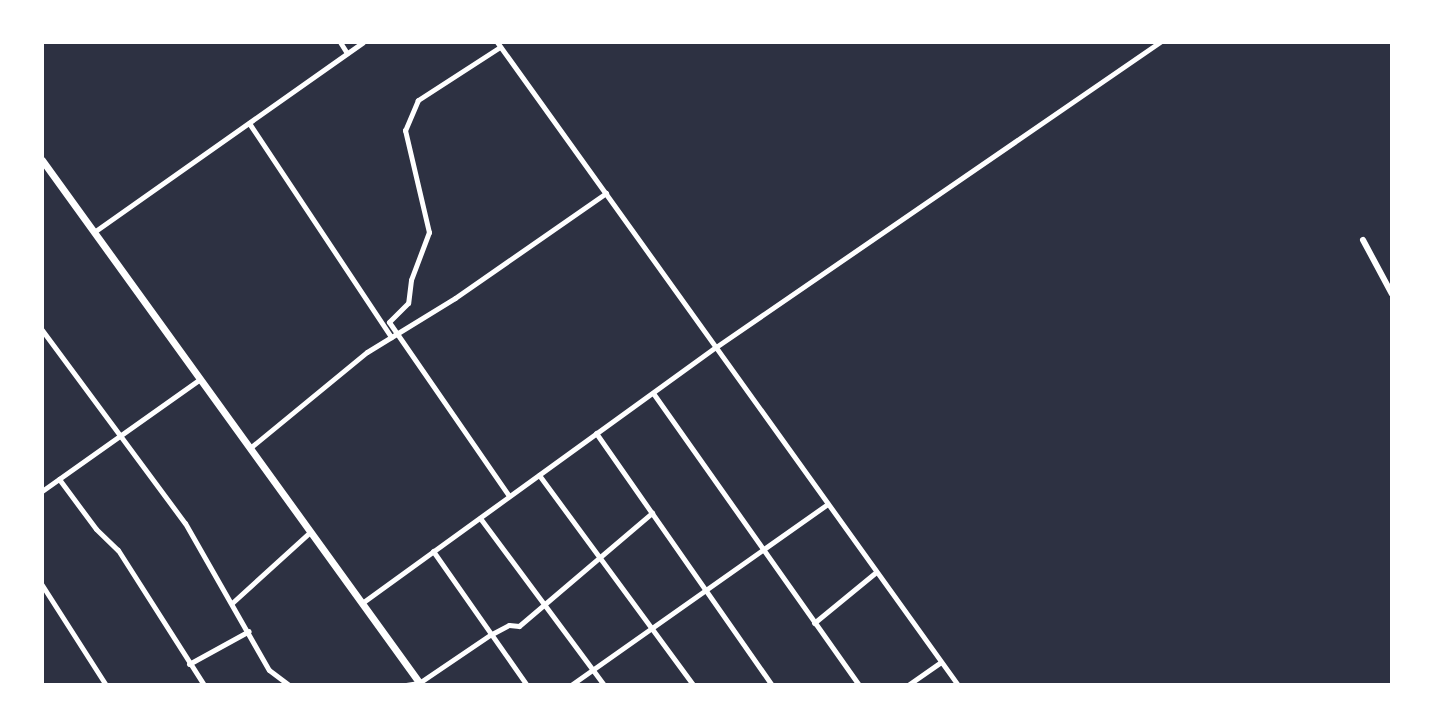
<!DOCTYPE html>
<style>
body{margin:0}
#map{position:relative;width:1434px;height:727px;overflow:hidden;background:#2d3142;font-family:"Source Serif 4",serif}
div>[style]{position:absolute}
.minor>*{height:5px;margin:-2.5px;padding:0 2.5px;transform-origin:2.5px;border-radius:2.5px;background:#fff}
.tertiary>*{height:6px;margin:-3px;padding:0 3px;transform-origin:3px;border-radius:3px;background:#fff}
.secondary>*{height:7px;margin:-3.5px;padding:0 3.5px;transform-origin:3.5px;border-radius:3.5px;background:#fff}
span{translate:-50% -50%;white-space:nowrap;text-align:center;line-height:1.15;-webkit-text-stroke:8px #fff;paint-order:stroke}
.frame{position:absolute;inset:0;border:44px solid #fff;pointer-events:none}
</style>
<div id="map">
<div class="minor">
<i style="left:340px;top:42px;width:13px;rotate:58deg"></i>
<i style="left:497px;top:42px;width:791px;rotate:54.36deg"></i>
<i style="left:500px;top:47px;width:98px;rotate:147.1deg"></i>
<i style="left:418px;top:100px;width:33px;rotate:113deg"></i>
<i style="left:405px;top:130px;width:105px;rotate:76.8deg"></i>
<i style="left:429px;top:232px;width:51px;rotate:110.6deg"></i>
<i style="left:411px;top:280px;width:23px;rotate:97deg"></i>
<i style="left:408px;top:303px;width:27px;rotate:135deg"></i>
<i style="left:389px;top:322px;width:211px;rotate:55.4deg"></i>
<i style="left:249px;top:123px;width:257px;rotate:56.4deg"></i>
<i style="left:94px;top:232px;width:329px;rotate:-35.2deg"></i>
<i style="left:42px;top:330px;width:240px;rotate:53.5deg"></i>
<i style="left:185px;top:523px;width:169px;rotate:60.3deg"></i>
<i style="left:269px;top:670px;width:25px;rotate:37deg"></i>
<i style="left:653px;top:393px;width:357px;rotate:54.8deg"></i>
<i style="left:596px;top:433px;width:307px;rotate:55.1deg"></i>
<i style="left:250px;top:448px;width:151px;rotate:-39.4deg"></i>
<i style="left:367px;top:352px;width:103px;rotate:-31.5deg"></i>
<i style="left:455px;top:298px;width:184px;rotate:-34.8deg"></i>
<i style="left:539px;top:475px;width:260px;rotate:53.7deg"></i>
<i style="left:59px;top:479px;width:62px;rotate:53.5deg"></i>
<i style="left:96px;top:529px;width:30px;rotate:44deg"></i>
<i style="left:118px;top:550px;width:160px;rotate:57.5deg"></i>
<i style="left:42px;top:491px;width:194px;rotate:-35.3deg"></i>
<i style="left:480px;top:518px;width:208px;rotate:53.4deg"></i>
<i style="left:433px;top:551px;width:164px;rotate:55deg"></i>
<i style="left:42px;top:585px;width:119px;rotate:57.4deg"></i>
<i style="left:232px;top:603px;width:105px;rotate:-42.3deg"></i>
<i style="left:362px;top:603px;width:437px;rotate:-35.9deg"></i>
<i style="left:716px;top:347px;width:539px;rotate:-34.49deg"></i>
<i style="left:814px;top:623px;width:80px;rotate:-39.4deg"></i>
<i style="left:189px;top:664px;width:68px;rotate:-28.8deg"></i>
<i style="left:66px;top:685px;width:9px"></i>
<i style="left:406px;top:685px;width:13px;rotate:-9deg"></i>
<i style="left:419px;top:683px;width:86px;rotate:-34.1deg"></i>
<i style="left:490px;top:635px;width:21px;rotate:-28deg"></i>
<i style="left:509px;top:625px;width:10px;rotate:6deg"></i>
<i style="left:519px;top:626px;width:175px;rotate:-40.4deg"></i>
<i style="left:571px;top:685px;width:314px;rotate:-35.2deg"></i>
<i style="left:908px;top:685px;width:40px;rotate:-34.9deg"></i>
</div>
<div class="tertiary">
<i style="left:1363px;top:240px;width:61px;rotate:61.8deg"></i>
</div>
<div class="secondary">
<i style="left:42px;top:160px;width:648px;rotate:54.17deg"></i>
</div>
<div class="frame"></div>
</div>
